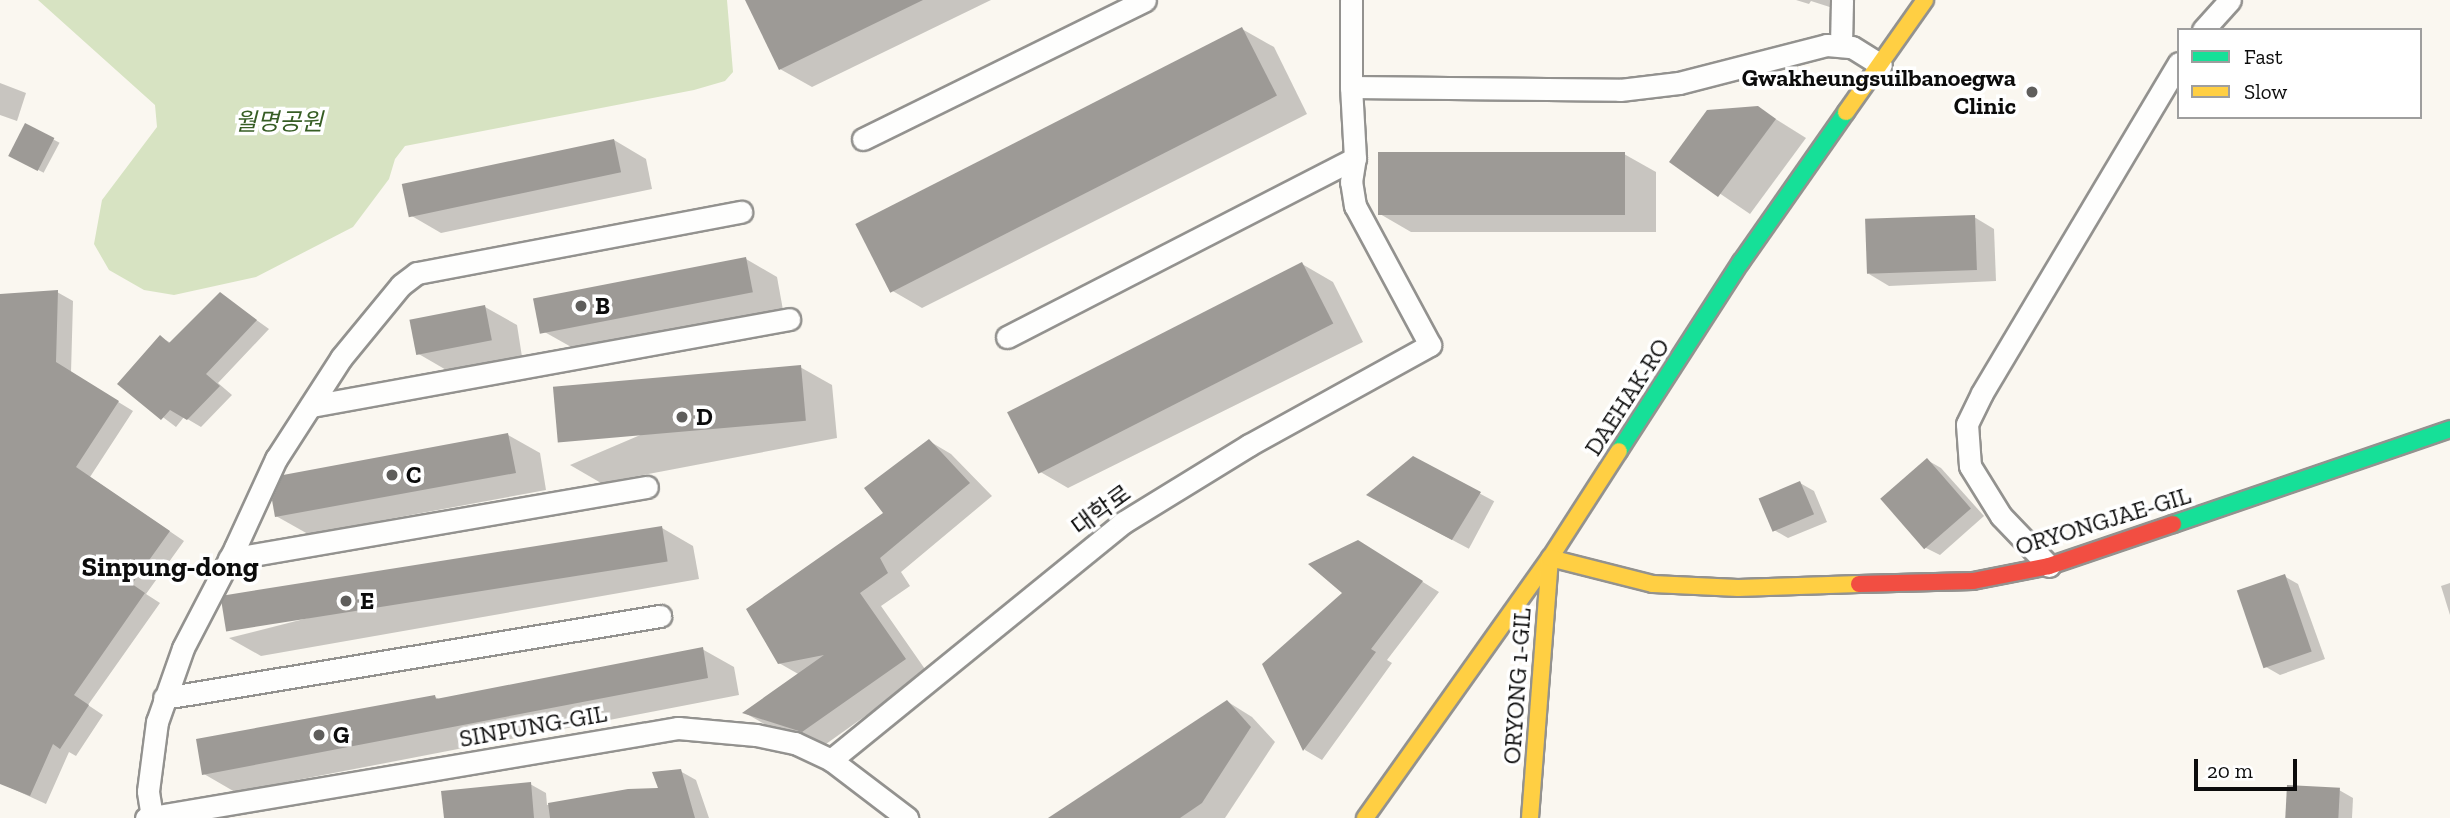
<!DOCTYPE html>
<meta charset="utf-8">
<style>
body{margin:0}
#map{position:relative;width:2450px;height:818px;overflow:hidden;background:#faf7f0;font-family:"Zilla Slab","Noto Sans KR",serif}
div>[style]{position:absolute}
.forest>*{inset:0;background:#d7e3c2}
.shadow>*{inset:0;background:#0003;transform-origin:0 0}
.building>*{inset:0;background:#9d9a96;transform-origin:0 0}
.roads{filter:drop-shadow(2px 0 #93928f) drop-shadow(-2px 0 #93928f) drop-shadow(0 2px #93928f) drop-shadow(0 -2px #93928f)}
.lane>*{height:21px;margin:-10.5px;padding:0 10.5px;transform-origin:10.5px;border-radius:10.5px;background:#fefefd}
.fast>*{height:16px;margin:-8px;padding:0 8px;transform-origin:8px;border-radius:8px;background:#16e098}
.slow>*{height:16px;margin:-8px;padding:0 8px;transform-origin:8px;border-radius:8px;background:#ffcf43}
.jam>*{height:16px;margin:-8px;padding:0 8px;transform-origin:8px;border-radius:8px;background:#f24e42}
.dots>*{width:19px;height:19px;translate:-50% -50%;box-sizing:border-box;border:4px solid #fff;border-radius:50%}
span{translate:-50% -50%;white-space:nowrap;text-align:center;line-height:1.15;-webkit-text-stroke:7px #fff;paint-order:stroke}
.poi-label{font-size:24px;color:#0c0c0c;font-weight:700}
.right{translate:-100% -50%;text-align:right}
.left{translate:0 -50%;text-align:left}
.park-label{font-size:24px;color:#365d24;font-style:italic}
.street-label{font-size:24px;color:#0c0c0c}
.quarter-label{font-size:28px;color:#0c0c0c;font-weight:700}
.legend{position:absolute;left:2177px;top:28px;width:245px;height:91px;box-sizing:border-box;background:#fff;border:2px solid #9e9e9e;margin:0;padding:9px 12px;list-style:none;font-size:21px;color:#0c0c0c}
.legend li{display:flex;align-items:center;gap:14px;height:35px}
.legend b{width:35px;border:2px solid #9e9e9e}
.scale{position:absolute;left:2194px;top:759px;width:103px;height:32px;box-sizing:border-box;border:4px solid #0c0c0c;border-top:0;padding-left:9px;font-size:21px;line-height:24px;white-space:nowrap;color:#0c0c0c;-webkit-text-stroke:5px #fff;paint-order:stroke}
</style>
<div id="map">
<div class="forest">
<i style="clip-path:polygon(38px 0,727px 0,733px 72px,725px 81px,694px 90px,405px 146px,395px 159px,389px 179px,353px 227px,256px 277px,174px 295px,144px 290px,109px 270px,94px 244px,102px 200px,157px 127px,155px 105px)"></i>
</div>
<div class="shadow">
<i style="clip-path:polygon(765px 0,991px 0,812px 87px,780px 69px)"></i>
<i style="clip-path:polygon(1796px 0,1841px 0,1839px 10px,1811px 1px,1809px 4px)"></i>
<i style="clip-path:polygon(1242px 29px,1274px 47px,1307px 114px,922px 308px,891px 290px)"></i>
<i style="clip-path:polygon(0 83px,26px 93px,17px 121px,0 115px)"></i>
<i style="clip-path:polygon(1758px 108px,1806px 138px,1750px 214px,1672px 161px)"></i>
<i style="left:26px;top:125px;width:38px;height:34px;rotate:28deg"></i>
<i style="clip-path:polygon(614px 140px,646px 159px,652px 189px,441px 233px,410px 215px)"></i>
<i style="clip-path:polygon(1624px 154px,1656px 172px,1656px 232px,1411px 232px,1380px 214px)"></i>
<i style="clip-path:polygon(1974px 217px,1994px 229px,1996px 281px,1889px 286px,1869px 274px)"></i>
<i style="clip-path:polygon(746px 259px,777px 277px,783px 310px,573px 348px,541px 330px)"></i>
<i style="clip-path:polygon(1302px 264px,1333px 282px,1363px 342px,1068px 488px,1037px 470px)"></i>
<i style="clip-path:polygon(57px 292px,73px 301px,71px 373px,133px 411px,90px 477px,184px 541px,146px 594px,160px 603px,88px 705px,103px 715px,76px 756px,69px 752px,46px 804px,0 783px,0 309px)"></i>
<i style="clip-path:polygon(220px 294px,269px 329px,218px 383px,232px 395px,201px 427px,184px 417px,176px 427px,119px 384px,160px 337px,171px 343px)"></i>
<i style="clip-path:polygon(485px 307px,517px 325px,522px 357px,448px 371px,417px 353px)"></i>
<i style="clip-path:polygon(800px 367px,832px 385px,837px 438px,601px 483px,570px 465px)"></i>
<i style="clip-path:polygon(508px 435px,540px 453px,546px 490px,308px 534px,276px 516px)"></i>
<i style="clip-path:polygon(929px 441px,951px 454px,992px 496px,901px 572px,910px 586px,881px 606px,927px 672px,826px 744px,766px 725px,745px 713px,800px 675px,779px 663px,886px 514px)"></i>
<i style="left:1413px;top:458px;width:92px;height:54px;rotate:28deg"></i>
<i style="clip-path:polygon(1927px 460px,1941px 468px,1984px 516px,1940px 555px,1926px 548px)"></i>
<i style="clip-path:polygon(1800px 483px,1814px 491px,1827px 522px,1788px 538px,1774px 530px)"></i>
<i style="clip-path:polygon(662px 528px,693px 546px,699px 579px,261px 656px,229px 638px)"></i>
<i style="clip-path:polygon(1376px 553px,1439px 592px,1387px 660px,1392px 663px,1322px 760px,1305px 750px,1264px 664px,1345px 593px)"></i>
<i style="clip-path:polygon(2284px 576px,2298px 584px,2325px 659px,2280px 675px,2266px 667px)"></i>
<i style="clip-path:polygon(2450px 583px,2450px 615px,2441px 586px)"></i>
<i style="clip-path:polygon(702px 649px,734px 667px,739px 695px,235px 792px,204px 774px,435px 697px,441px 700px)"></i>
<i style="clip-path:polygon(1228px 702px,1252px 717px,1275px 742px,1225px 818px,1051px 818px)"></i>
<i style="clip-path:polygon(680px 771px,696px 780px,709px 818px,446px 818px,530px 784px,546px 793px,547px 805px,628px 791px,661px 790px)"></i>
<i style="clip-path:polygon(2339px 790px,2353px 798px,2352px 818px,2287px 818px)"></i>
</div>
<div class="building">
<i style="clip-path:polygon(745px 0,923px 0,779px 70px)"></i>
<i style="left:1242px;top:27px;width:77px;height:434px;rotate:63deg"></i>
<i style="clip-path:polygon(1758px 106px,1776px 119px,1718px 197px,1669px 162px,1707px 110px)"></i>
<i style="left:25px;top:123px;width:33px;height:37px;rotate:27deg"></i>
<i style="left:614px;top:139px;width:34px;height:217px;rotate:78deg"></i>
<i style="left:1378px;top:152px;width:247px;height:63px"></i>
<i style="left:1975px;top:215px;width:55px;height:110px;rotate:88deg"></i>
<i style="left:746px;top:257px;width:36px;height:217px;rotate:79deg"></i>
<i style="left:1302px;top:262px;width:69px;height:331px;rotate:63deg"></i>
<i style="clip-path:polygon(58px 290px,56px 362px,119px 401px,76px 467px,170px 531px,132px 584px,145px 593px,74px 695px,89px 705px,60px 749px,53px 744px,30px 796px,0 784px,0 294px)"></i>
<i style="clip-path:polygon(220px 292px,257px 320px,206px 374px,220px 386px,187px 420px,170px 410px,161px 420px,117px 384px,160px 335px,169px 343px)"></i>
<i style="left:485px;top:305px;width:36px;height:77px;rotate:79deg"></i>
<i style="left:801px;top:365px;width:56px;height:249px;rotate:85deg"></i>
<i style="clip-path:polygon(508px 433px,516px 473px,275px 517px,272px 500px,283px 475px)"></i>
<i style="clip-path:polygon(929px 439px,970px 483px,880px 558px,888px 573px,860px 593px,906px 659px,802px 732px,742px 713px,824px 655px,778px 664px,746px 609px,883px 513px,864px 488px)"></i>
<i style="clip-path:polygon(1413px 456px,1481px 492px,1452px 540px,1366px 495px)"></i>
<i style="left:1927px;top:458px;width:67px;height:62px;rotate:49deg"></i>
<i style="left:1800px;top:481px;width:36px;height:45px;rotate:67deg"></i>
<i style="left:662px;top:526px;width:36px;height:447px;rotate:81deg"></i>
<i style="clip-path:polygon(1358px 540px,1423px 581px,1371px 649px,1376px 652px,1303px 751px,1262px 664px,1342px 593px,1308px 564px)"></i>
<i style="left:2285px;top:574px;width:82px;height:51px;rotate:71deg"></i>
<i style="clip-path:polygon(703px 647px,708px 678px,202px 775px,196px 739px,435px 695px,436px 699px)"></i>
<i style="clip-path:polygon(1227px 700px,1251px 727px,1202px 803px,1180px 818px,1048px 818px)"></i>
<i style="clip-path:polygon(681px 769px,695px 818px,550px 818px,548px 803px,628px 789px,658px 788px,652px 772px)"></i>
<i style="clip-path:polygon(531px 782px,534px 818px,444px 818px,441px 791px)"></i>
<i style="left:2287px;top:785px;width:53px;height:33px;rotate:3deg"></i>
</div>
<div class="roads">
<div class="lane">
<i style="left:1351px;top:0;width:87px;rotate:90deg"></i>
<i style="left:2203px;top:30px;width:40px;rotate:-48deg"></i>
<i style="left:1841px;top:45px;width:45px;rotate:-88.7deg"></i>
<i style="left:863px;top:139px;width:314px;rotate:-26.2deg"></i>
<i style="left:1007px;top:337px;width:391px;rotate:-27.2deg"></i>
<i style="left:311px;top:406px;width:486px;rotate:-10.3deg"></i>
<i style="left:229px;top:559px;width:424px;rotate:-9.8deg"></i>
<i style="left:2049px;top:566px;width:69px;rotate:-133.8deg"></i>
<i style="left:2001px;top:516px;width:59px;rotate:-121.8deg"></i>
<i style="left:1970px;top:466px;width:42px;rotate:-94.1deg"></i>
<i style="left:1967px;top:424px;width:34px;rotate:-64deg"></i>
<i style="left:1982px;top:393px;width:384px;rotate:-59.2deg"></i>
<i style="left:164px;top:698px;width:503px;rotate:-9.39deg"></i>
<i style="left:831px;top:760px;width:377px;rotate:-39.1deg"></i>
<i style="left:1124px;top:522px;width:147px;rotate:-31.6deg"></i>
<i style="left:1249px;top:445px;width:207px;rotate:-28.9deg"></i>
<i style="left:1430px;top:345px;width:158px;rotate:-118.3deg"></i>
<i style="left:1355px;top:206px;width:24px;rotate:-99deg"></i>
<i style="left:1351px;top:182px;width:24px;rotate:-81deg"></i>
<i style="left:1355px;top:158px;width:71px;rotate:-93.2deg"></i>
<i style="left:1351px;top:87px;width:269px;rotate:0.6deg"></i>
<i style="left:1620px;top:90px;width:59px;rotate:-6.8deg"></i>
<i style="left:1679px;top:83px;width:153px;rotate:-14.4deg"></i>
<i style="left:1827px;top:45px;width:25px;rotate:5deg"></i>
<i style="left:1852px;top:47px;width:34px;rotate:32deg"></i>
<i style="left:152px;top:817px;width:26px;rotate:-99deg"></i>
<i style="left:148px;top:791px;width:70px;rotate:-82.6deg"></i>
<i style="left:157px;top:722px;width:78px;rotate:-70.6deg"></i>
<i style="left:183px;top:648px;width:113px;rotate:-62.5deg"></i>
<i style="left:235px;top:548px;width:98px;rotate:-65.3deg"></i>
<i style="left:276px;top:459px;width:120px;rotate:-57.2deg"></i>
<i style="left:341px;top:358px;width:94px;rotate:-50.6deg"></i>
<i style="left:401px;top:285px;width:20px;rotate:-37deg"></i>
<i style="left:417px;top:273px;width:330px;rotate:-10.7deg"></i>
<i style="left:146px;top:818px;width:540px;rotate:-9.6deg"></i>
<i style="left:678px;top:728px;width:78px;rotate:5.1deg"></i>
<i style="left:756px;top:735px;width:40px;rotate:12deg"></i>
<i style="left:795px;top:743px;width:40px;rotate:25deg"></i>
<i style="left:831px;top:760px;width:96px;rotate:37.3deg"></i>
</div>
<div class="fast">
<i style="left:1619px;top:451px;width:225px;rotate:-57.2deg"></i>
<i style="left:1741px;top:262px;width:183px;rotate:-55deg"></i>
<i style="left:2173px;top:524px;width:293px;rotate:-18.9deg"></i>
</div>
<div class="slow">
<i style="left:1846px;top:112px;width:137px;rotate:-54.8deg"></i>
<i style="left:1365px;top:818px;width:319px;rotate:-54.6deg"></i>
<i style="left:1550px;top:558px;width:127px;rotate:-57.2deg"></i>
<i style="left:1530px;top:818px;width:261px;rotate:-85.6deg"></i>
<i style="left:1550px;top:558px;width:106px;rotate:14.2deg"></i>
<i style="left:1653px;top:584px;width:85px;rotate:2.7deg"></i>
<i style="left:1738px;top:588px;width:121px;rotate:-1.9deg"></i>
</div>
<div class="jam">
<i style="left:1859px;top:584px;width:114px;rotate:-1.5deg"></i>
<i style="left:1973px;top:581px;width:77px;rotate:-11.2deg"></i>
<i style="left:2049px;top:566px;width:131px;rotate:-18.7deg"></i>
</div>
</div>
<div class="dots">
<i style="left:2032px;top:92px;background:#5f5e5c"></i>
<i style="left:581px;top:306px;background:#5f5e5c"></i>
<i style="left:682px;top:417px;background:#5f5e5c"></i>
<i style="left:392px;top:475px;background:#5f5e5c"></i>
<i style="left:346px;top:601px;background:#5f5e5c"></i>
<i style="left:319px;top:735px;background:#5f5e5c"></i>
</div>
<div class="poi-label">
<span class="right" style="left:2016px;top:92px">Gwakheungsuilbanoegwa<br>Clinic</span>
<span class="left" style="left:595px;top:306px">B</span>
<span class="left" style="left:696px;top:417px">D</span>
<span class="left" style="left:406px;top:475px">C</span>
<span class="left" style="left:360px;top:601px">E</span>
<span class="left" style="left:333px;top:735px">G</span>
</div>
<div class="park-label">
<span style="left:279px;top:122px">월명공원</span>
</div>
<div class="street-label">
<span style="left:1627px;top:397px;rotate:-57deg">DAEHAK-RO</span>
<span style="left:1101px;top:510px;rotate:-36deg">대학로</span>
<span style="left:2103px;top:521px;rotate:-17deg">ORYONGJAE-GIL</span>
<span style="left:1517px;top:686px;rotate:-86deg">ORYONG 1-GIL</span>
<span style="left:533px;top:726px;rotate:-10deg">SINPUNG-GIL</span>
</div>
<div class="quarter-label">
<span style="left:170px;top:567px">Sinpung-dong</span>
</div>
<ul class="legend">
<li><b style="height:9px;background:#16e098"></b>Fast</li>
<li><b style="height:9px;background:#ffcf43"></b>Slow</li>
</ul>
<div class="scale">20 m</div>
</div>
